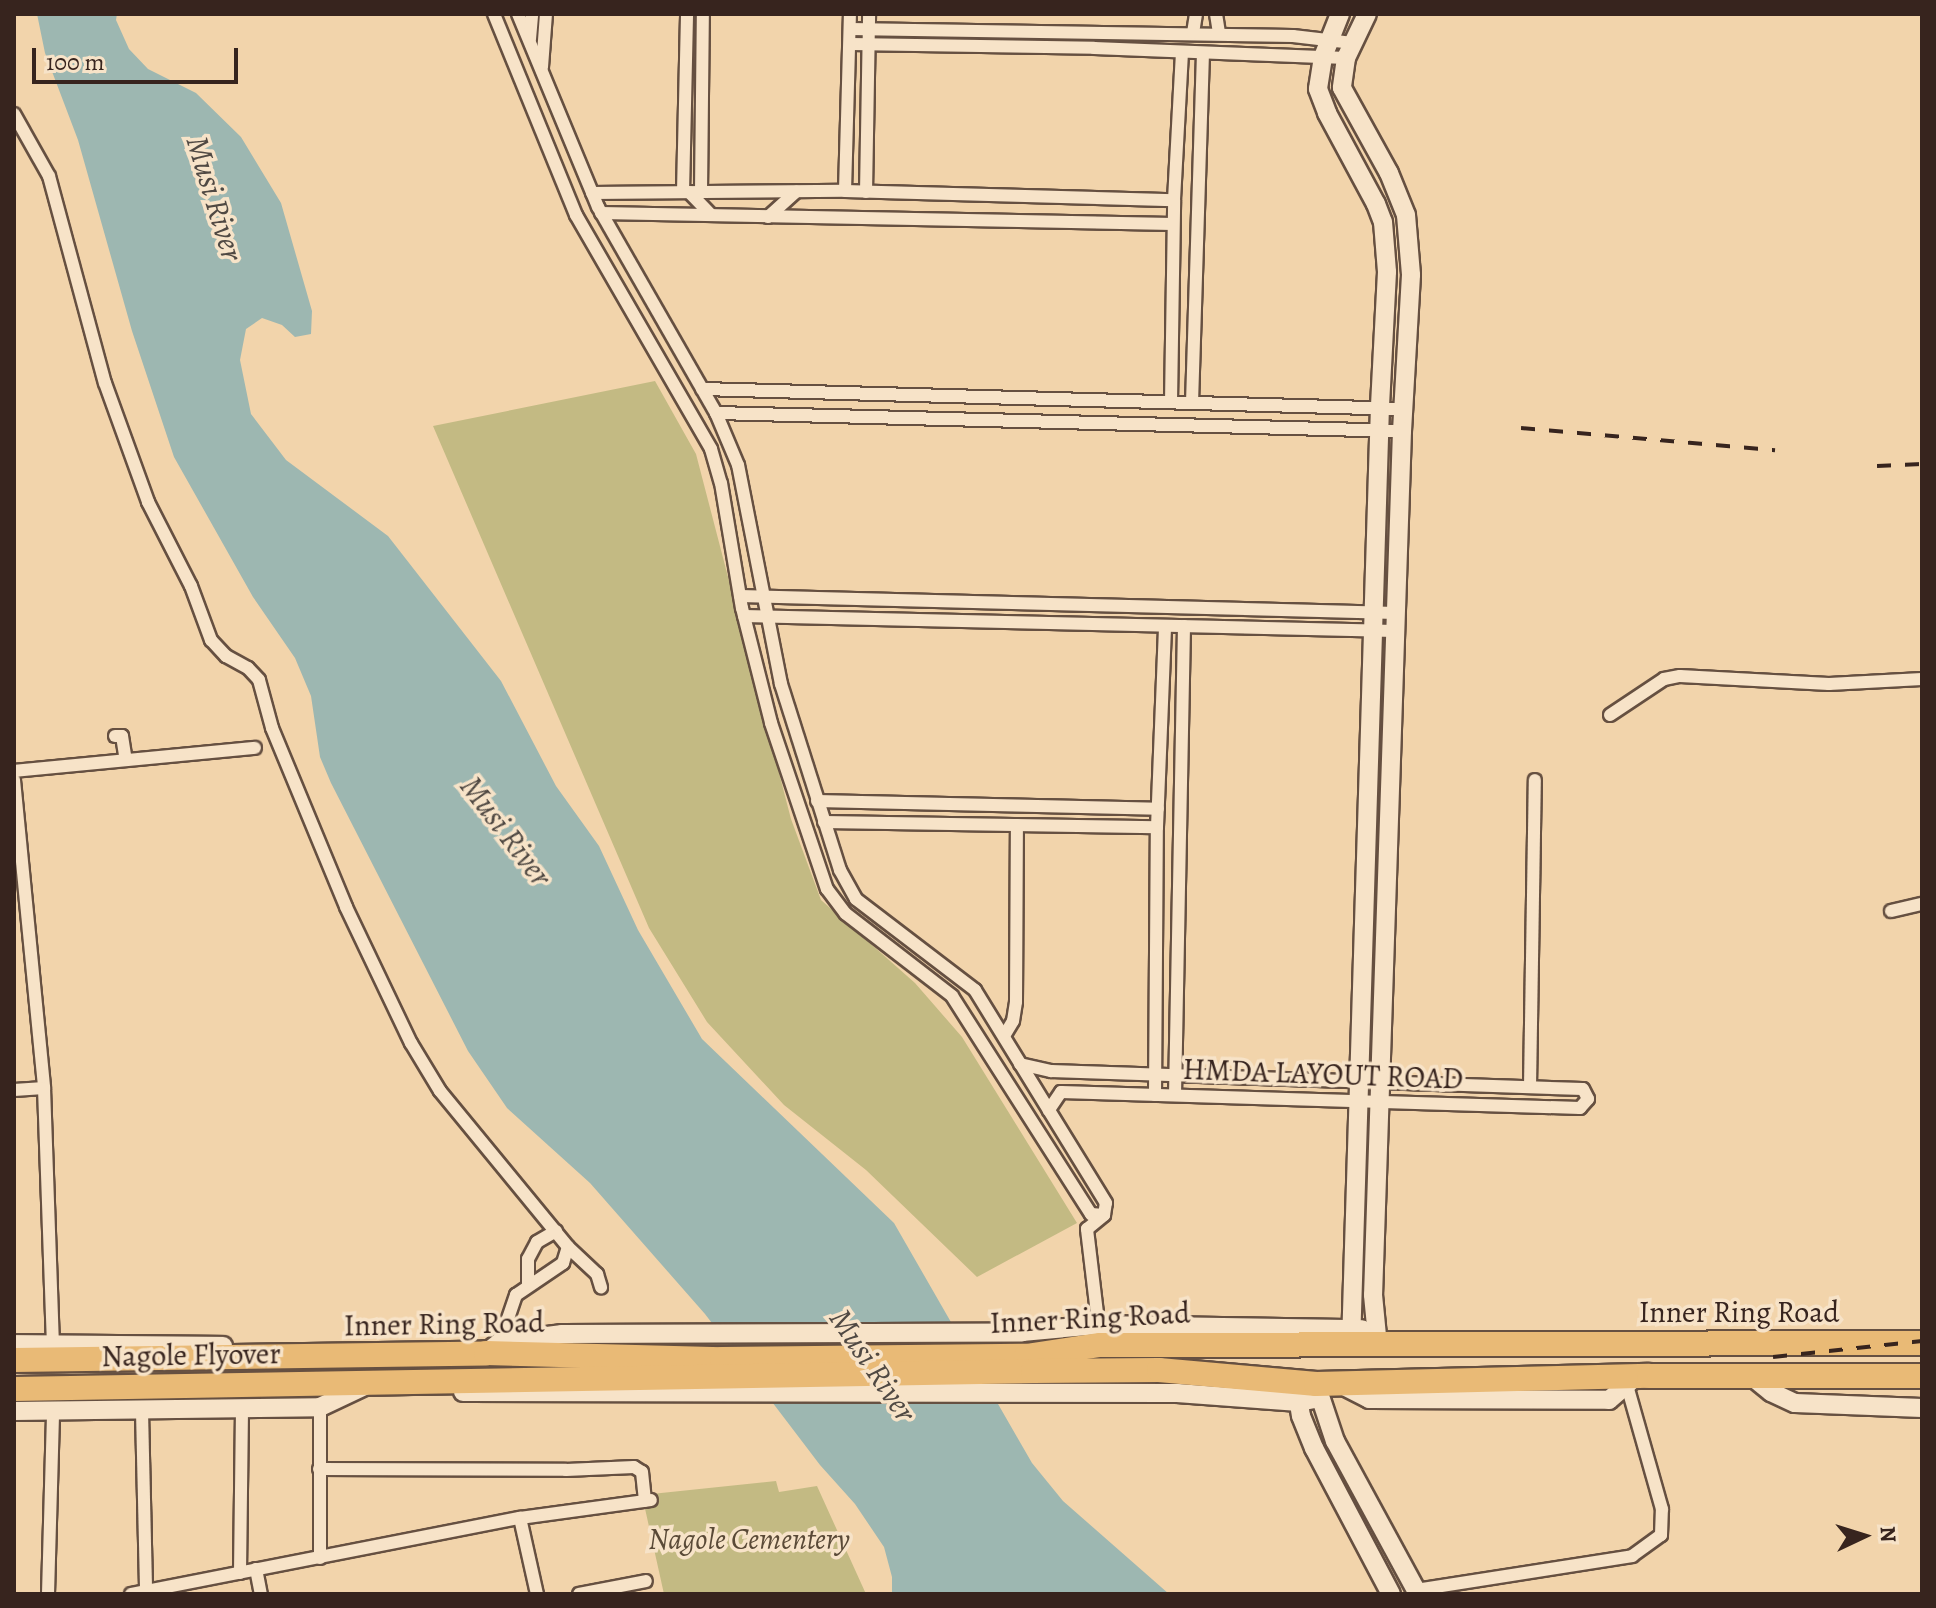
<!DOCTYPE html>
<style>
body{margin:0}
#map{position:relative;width:1936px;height:1608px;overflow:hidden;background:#f2d4ab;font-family:Alegreya,serif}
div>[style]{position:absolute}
.green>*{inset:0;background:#c3ba83}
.water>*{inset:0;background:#9db7b1}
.roads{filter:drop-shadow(2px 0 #665041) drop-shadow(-2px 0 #665041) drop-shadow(0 2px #665041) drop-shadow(0 -2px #665041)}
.street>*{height:12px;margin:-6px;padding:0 6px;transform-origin:6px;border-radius:6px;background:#f7e3c8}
.secondary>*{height:18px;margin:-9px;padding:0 9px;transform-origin:9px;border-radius:9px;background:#f7e3c8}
.highway>*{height:24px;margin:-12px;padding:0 12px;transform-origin:12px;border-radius:12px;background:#e9ba76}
.rail>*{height:4px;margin-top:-2px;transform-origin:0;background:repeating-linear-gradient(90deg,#37241e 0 14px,transparent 0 28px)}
span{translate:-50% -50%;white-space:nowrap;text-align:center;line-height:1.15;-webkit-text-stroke:7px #f7e3c8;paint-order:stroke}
.street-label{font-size:30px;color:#37241e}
.park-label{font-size:30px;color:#5a4a37;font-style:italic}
.water-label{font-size:32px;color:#504943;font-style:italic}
.frame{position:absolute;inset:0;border:16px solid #37241e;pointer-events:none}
.north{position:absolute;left:1824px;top:1496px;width:80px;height:80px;-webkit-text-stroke:6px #f7e3c8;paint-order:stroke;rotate:86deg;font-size:22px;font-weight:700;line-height:32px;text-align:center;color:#37241e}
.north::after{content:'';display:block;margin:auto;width:28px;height:36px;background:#37241e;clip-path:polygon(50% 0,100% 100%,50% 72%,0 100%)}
.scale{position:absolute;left:32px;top:48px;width:206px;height:36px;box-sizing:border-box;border:4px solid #37241e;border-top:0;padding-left:10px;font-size:24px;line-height:28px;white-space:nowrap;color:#37241e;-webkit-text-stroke:6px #f7e3c8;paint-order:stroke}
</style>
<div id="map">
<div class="green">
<i style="clip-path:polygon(655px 381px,696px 454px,791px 819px,821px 900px,915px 983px,962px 1037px,1077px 1223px,977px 1277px,866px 1170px,784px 1105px,707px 1022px,649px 928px,433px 426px)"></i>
<i style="clip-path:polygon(776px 1481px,779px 1492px,817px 1486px,866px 1594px,664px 1594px,642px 1495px)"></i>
</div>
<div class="water">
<i style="clip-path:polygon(37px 14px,117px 14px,116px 20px,129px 49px,148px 69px,196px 93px,241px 137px,281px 203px,312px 311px,311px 334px,295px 337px,282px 325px,262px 318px,246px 329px,240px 360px,251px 414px,286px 460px,388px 536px,501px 681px,556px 786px,599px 846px,638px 930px,702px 1039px,894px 1223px,1032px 1463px,1063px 1501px,1169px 1594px,892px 1594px,892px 1577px,884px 1547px,855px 1504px,820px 1465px,705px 1314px,590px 1183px,507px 1108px,468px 1051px,331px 783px,320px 757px,311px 696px,295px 658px,253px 597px,174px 457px,132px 331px,78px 140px,45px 53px)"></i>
</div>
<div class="roads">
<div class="street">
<i style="left:494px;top:14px;width:217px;rotate:67.8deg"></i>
<i style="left:576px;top:215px;width:270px;rotate:60deg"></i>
<i style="left:711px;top:449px;width:35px;rotate:74deg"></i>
<i style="left:721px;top:483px;width:127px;rotate:80.5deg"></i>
<i style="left:742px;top:608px;width:119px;rotate:75.8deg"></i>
<i style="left:771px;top:723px;width:175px;rotate:71.4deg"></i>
<i style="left:827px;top:889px;width:31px;rotate:53deg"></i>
<i style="left:846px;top:914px;width:134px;rotate:37.7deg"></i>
<i style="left:952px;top:996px;width:259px;rotate:57.5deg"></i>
<i style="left:1091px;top:1214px;width:13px;rotate:4deg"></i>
<i style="left:1104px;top:1215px;width:12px;rotate:-81deg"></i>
<i style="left:1106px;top:1203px;width:250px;rotate:-121.6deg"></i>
<i style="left:975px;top:990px;width:150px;rotate:-142.6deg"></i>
<i style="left:856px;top:899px;width:33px;rotate:-119deg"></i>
<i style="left:840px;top:870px;width:195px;rotate:-107.6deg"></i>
<i style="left:781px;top:684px;width:223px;rotate:-101.1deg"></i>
<i style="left:738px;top:465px;width:56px;rotate:-112.9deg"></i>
<i style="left:716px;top:413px;width:237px;rotate:-119.8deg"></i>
<i style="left:598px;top:207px;width:209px;rotate:-112.5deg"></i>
<i style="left:1216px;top:14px;width:20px;rotate:81deg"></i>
<i style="left:850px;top:29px;width:443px;rotate:0.9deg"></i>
<i style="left:1293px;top:36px;width:60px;rotate:6.7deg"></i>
<i style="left:1193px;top:33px;width:19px;rotate:-81deg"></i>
<i style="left:530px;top:39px;width:25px;rotate:-85deg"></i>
<i style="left:851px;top:44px;width:243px;rotate:0.9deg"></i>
<i style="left:1094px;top:48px;width:252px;rotate:2.3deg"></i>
<i style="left:542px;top:67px;width:53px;rotate:-85.7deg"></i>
<i style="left:14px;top:114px;width:71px;rotate:60.6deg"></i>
<i style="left:49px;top:176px;width:214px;rotate:74.9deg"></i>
<i style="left:105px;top:383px;width:127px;rotate:70.1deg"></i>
<i style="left:148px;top:502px;width:94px;rotate:62.9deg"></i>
<i style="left:191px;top:586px;width:58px;rotate:69.7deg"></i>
<i style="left:211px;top:640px;width:22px;rotate:47deg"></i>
<i style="left:226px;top:656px;width:25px;rotate:29deg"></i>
<i style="left:248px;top:668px;width:16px;rotate:47deg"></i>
<i style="left:259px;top:680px;width:50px;rotate:74.8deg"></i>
<i style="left:272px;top:728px;width:194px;rotate:67.5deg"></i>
<i style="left:346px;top:907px;width:151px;rotate:64.5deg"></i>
<i style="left:411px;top:1043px;width:56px;rotate:58.9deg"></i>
<i style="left:440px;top:1091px;width:202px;rotate:50.6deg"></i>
<i style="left:845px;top:191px;width:177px;rotate:-88.4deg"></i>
<i style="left:683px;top:192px;width:178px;rotate:-88.7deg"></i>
<i style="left:689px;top:192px;width:32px;rotate:46deg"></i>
<i style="left:701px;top:192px;width:178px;rotate:-89.4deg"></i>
<i style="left:866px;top:192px;width:178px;rotate:-89deg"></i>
<i style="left:592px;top:193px;width:253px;rotate:-0.5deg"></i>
<i style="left:845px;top:191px;width:329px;rotate:1.6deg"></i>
<i style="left:601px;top:213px;width:572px;rotate:1.1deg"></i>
<i style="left:768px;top:217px;width:38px;rotate:-42deg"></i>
<i style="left:702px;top:389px;width:702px;rotate:1.63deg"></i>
<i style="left:1171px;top:402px;width:202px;rotate:-89.1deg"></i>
<i style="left:1174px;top:200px;width:148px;rotate:-86.9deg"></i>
<i style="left:1192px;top:403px;width:349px;rotate:-88.2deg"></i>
<i style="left:716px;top:413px;width:686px;rotate:1.5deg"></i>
<i style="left:740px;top:596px;width:656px;rotate:1.48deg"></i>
<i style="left:744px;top:616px;width:651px;rotate:1.32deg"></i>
<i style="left:1610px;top:715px;width:65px;rotate:-33.7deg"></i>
<i style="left:1664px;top:679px;width:16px;rotate:-11deg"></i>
<i style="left:1680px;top:676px;width:149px;rotate:3.1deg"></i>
<i style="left:1829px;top:684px;width:93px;rotate:-3.1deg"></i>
<i style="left:115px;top:736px;width:7px"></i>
<i style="left:122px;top:736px;width:24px;rotate:81deg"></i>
<i style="left:14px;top:771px;width:242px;rotate:-5.5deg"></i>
<i style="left:14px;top:780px;width:309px;rotate:84.4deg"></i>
<i style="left:44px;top:1088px;width:256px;rotate:88deg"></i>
<i style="left:817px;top:801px;width:341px;rotate:1.3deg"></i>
<i style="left:824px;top:822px;width:333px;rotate:0.9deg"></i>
<i style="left:1891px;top:911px;width:32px;rotate:-13deg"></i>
<i style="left:1004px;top:1036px;width:17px;rotate:-59deg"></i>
<i style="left:1013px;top:1021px;width:19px;rotate:-81deg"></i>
<i style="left:1016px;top:1002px;width:177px;rotate:-89.7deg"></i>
<i style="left:1020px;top:1064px;width:32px;rotate:13deg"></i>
<i style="left:1051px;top:1071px;width:532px;rotate:1.94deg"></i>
<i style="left:1583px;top:1089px;width:11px;rotate:63deg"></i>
<i style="left:1588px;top:1099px;width:12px;rotate:132deg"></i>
<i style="left:1580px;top:1108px;width:519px;rotate:-178.23deg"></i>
<i style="left:1061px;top:1092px;width:22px;rotate:124deg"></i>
<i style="left:1530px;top:1087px;width:307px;rotate:-89.1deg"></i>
<i style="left:14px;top:1090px;width:30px;rotate:-4deg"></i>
<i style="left:1155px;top:1095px;width:268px;rotate:-89.6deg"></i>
<i style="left:1157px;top:827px;width:201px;rotate:-87.7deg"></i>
<i style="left:1175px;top:1095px;width:469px;rotate:-88.9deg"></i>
<i style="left:528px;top:1285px;width:26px;rotate:-90deg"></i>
<i style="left:528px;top:1259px;width:19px;rotate:-62deg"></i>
<i style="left:537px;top:1242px;width:22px;rotate:-30deg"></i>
<i style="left:1099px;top:1330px;width:102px;rotate:-96.8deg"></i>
<i style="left:1087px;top:1229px;width:22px;rotate:-39deg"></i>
<i style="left:500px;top:1342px;width:50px;rotate:-71.2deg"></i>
<i style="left:516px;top:1295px;width:57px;rotate:-34.2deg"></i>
<i style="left:563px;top:1263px;width:17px;rotate:-73deg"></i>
<i style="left:568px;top:1247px;width:40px;rotate:43deg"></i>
<i style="left:597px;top:1274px;width:14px;rotate:73deg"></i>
<i style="left:320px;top:1407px;width:151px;rotate:90deg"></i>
<i style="left:142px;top:1411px;width:180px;rotate:88.7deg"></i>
<i style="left:319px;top:1469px;width:247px;rotate:0.2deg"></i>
<i style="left:566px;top:1470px;width:68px;rotate:-2.5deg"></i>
<i style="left:634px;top:1467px;width:9px;rotate:32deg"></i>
<i style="left:642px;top:1472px;width:29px;rotate:84deg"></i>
<i style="left:520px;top:1518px;width:78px;rotate:77.4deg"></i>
<i style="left:256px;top:1569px;width:25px;rotate:79deg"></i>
<i style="left:240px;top:1573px;width:164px;rotate:-89.3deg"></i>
<i style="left:1416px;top:1590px;width:219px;rotate:-8.9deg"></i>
<i style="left:1632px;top:1556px;width:36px;rotate:-36deg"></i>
<i style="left:1661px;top:1535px;width:26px;rotate:-88deg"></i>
<i style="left:1662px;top:1509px;width:129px;rotate:-105.8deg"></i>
<i style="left:48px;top:1594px;width:183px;rotate:-88.4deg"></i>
<i style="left:131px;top:1594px;width:396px;rotate:-11.1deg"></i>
<i style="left:520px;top:1518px;width:132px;rotate:-7.8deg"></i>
<i style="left:579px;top:1594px;width:68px;rotate:-11deg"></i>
</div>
<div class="secondary">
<i style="left:1340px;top:14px;width:46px;rotate:111.6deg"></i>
<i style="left:1323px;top:57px;width:32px;rotate:99deg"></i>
<i style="left:1318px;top:89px;width:26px;rotate:69deg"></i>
<i style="left:1327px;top:113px;width:103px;rotate:61.7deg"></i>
<i style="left:1376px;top:204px;width:19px;rotate:69deg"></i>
<i style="left:1383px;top:222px;width:50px;rotate:85.4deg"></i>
<i style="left:1387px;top:272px;width:134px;rotate:93deg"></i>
<i style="left:1380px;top:406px;width:939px;rotate:91.77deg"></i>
<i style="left:1367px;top:14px;width:49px;rotate:115.5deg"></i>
<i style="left:1346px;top:58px;width:30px;rotate:98deg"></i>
<i style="left:1342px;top:88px;width:97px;rotate:61.1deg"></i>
<i style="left:1389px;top:173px;width:45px;rotate:68deg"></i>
<i style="left:1406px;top:215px;width:60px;rotate:85.2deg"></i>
<i style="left:1411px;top:275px;width:156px;rotate:93.3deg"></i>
<i style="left:1402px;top:431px;width:864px;rotate:91.92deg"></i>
<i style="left:1373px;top:1295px;width:51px;rotate:84.4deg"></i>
<i style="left:14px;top:1344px;width:209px;rotate:0.5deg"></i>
<i style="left:486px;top:1353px;width:18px;rotate:-38deg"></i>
<i style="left:500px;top:1342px;width:63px;rotate:-7.4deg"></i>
<i style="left:562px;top:1334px;width:460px;rotate:-0.2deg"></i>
<i style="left:1022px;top:1332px;width:76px;rotate:-5.3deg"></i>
<i style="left:1098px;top:1325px;width:264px;rotate:0.9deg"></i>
<i style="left:1750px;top:1375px;width:27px;rotate:39deg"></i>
<i style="left:1771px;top:1392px;width:26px;rotate:25deg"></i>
<i style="left:1795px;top:1403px;width:127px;rotate:2.3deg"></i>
<i style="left:1340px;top:1384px;width:33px;rotate:27deg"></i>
<i style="left:1369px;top:1399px;width:240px;rotate:0.2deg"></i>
<i style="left:1609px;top:1400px;width:37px;rotate:-41deg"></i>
<i style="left:1317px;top:1387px;width:57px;rotate:71.6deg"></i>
<i style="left:1335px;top:1441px;width:174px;rotate:61.5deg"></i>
<i style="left:1297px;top:1391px;width:25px;rotate:81deg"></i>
<i style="left:1301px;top:1416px;width:35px;rotate:68deg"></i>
<i style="left:1314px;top:1448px;width:165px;rotate:62.2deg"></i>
<i style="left:463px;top:1392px;width:714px;rotate:0.08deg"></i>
<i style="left:1177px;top:1393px;width:122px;rotate:4.2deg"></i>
<i style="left:1299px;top:1402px;width:20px;rotate:-11deg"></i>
<i style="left:14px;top:1411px;width:306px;rotate:-0.7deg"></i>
<i style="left:320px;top:1407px;width:52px;rotate:-25.1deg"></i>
</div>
<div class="highway">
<i style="left:14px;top:1360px;width:472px;rotate:-0.8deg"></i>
<i style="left:486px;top:1353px;width:236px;rotate:1.5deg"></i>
<i style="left:722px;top:1359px;width:304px;rotate:-0.6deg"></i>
<i style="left:1026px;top:1356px;width:75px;rotate:-8.5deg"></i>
<i style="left:1100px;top:1345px;width:822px;rotate:-0.14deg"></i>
<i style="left:14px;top:1389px;width:1019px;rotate:-1.01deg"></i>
<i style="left:1033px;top:1371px;width:126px;rotate:-0.5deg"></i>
<i style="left:1159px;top:1370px;width:158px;rotate:5.1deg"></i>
<i style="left:1316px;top:1384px;width:333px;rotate:-1.4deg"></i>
<i style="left:1649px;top:1376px;width:273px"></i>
</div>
</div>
<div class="rail">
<i style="left:1521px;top:428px;width:255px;rotate:5deg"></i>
<i style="left:1877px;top:466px;width:45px;rotate:-2.5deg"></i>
<i style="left:1773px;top:1357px;width:150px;rotate:-6.1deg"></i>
</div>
<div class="street-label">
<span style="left:1323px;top:1074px;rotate:2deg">HMDA LAYOUT ROAD</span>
<span style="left:1739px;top:1312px">Inner Ring Road</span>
<span style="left:1090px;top:1318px;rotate:-3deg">Inner Ring Road</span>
<span style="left:444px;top:1324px;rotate:-1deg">Inner Ring Road</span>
<span style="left:191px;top:1355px;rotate:-1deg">Nagole Flyover</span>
</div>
<div class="park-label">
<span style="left:749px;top:1539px">Nagole Cementery</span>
</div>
<div class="water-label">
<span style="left:215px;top:198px;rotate:73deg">Musi River</span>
<span style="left:506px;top:831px;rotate:53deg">Musi River</span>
<span style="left:873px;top:1365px;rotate:56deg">Musi River</span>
</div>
<div class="frame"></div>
<div class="north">N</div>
<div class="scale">100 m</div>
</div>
